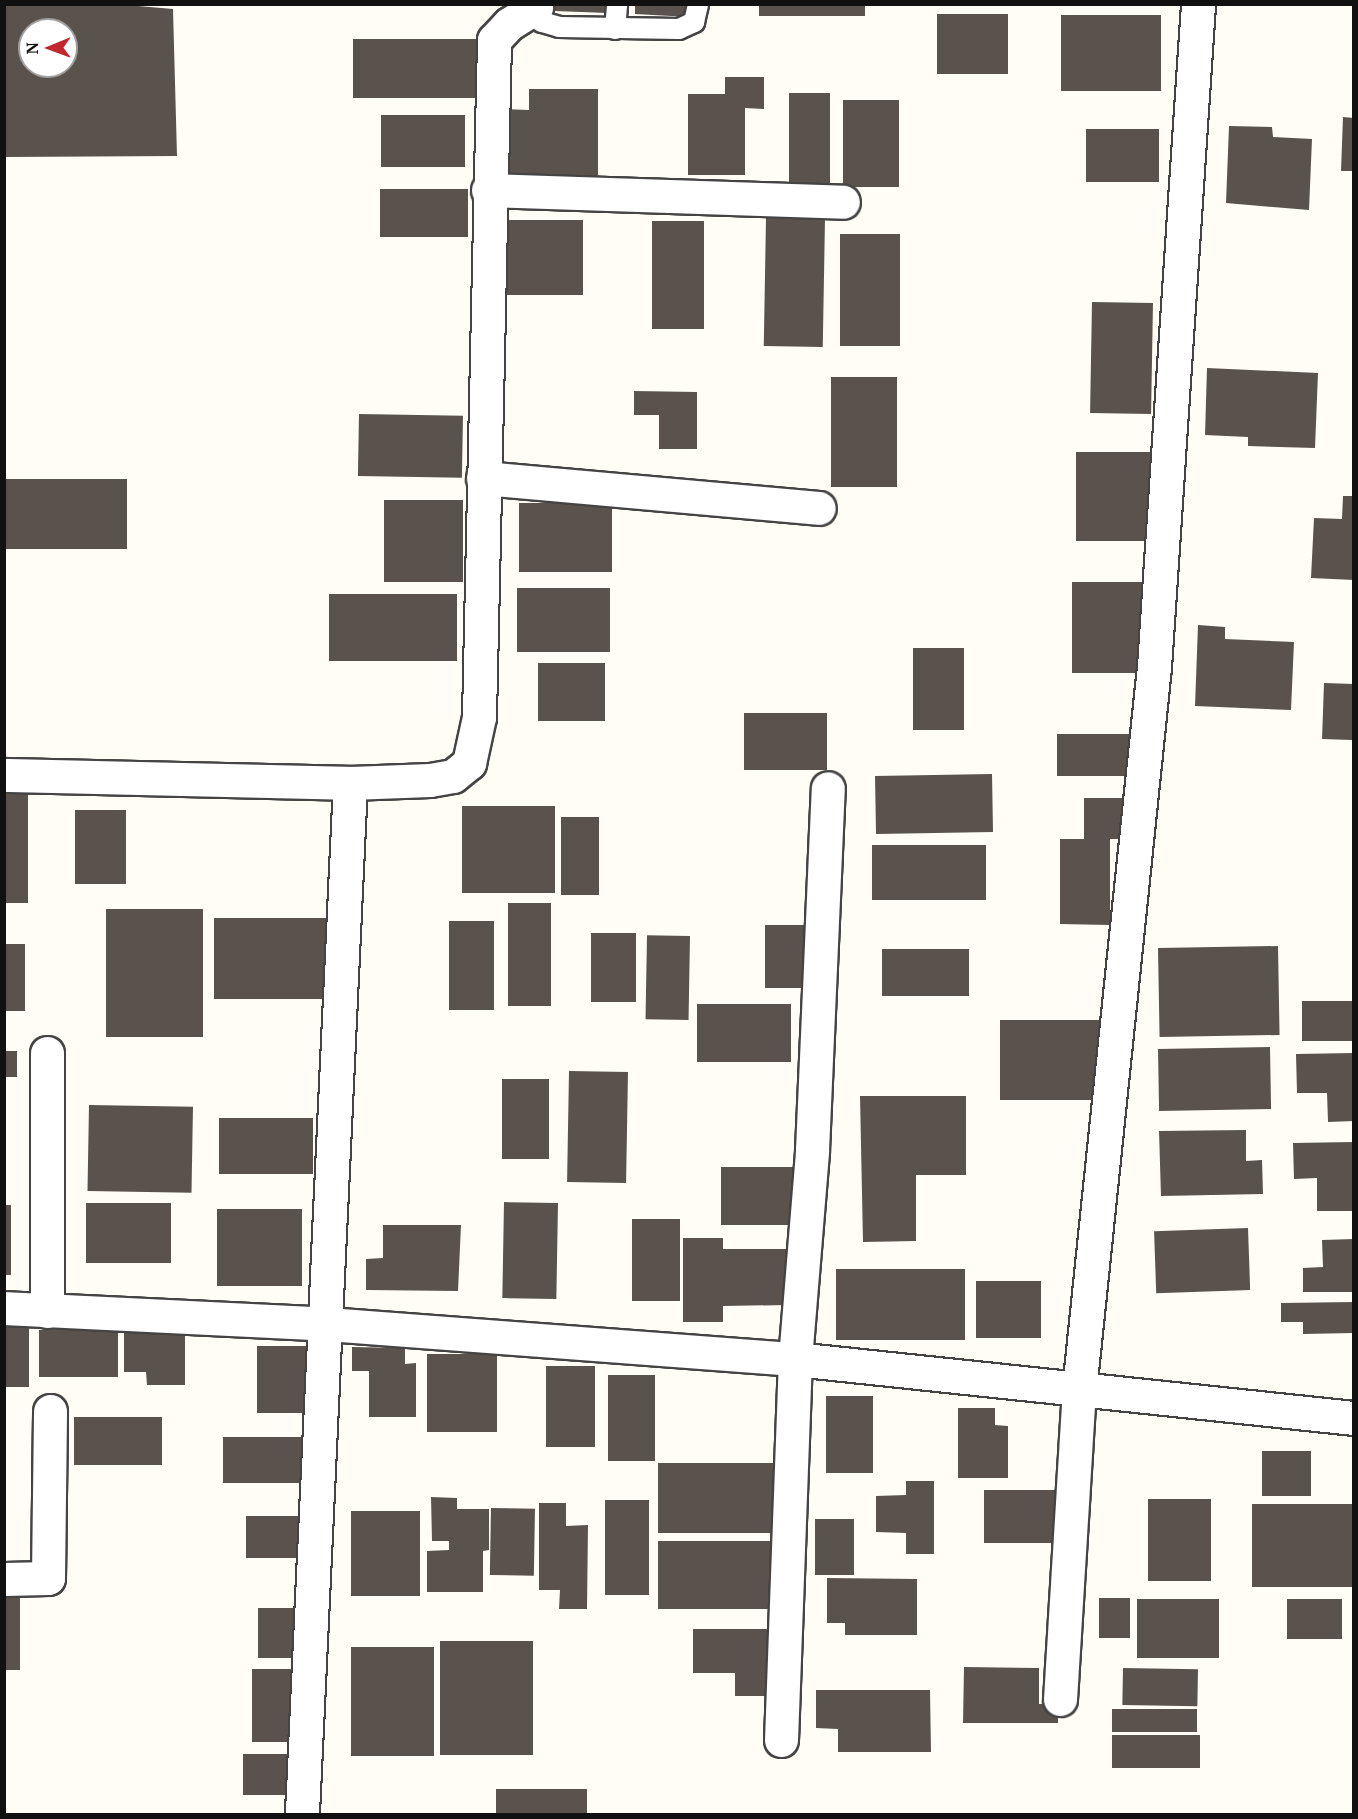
<!DOCTYPE html>
<style>
body{margin:0}
#map{position:relative;width:1358px;height:1819px;overflow:hidden;background:#fffdf5;font-family:"PT Serif",serif}
div>[style]{position:absolute}
.building>*{inset:0;background:#5a524d;transform-origin:0 0}
.roads{filter:drop-shadow(2px 0 #444) drop-shadow(-2px 0 #444) drop-shadow(0 2px #444) drop-shadow(0 -2px #444)}
.lane>*{height:20px;margin:-10px;padding:0 10px;transform-origin:10px;border-radius:10px;background:#fff}
.street>*{height:33px;margin:-16.5px;padding:0 16.5px;transform-origin:16.5px;border-radius:16.5px;background:#fff}
span{translate:-50% -50%;white-space:nowrap;text-align:center;line-height:1.15;-webkit-text-stroke:6px #fff;paint-order:stroke}
.frame{position:absolute;inset:0;border:6px solid #111;pointer-events:none}
.north{position:absolute;left:18px;top:18px;width:60px;height:60px;box-sizing:border-box;background:#fff;border:2px solid #a0a0a0;border-radius:50%;rotate:269deg;font-size:16px;font-weight:700;line-height:24px;text-align:center;color:#111}
.north::after{content:'';display:block;margin:auto;width:21px;height:27px;background:#c4262e;clip-path:polygon(50% 0,100% 100%,50% 72%,0 100%)}
</style>
<div id="map">
<div class="building">
<i style="clip-path:polygon(evenodd,5px 4px,115px 4px,173px 9px,177px 156px,5px 157px,5px 4px,30px 30px,66px 30px,66px 66px,30px 66px,30px 30px)"></i>
<i style="clip-path:polygon(555px 4px,609px 4px,608px 13px,554px 11px)"></i>
<i style="clip-path:polygon(635px 4px,689px 4px,689px 17px,635px 14px)"></i>
<i style="left:759px;top:4px;width:106px;height:12px"></i>
<i style="left:937px;top:14px;width:71px;height:60px"></i>
<i style="left:1061px;top:15px;width:100px;height:76px"></i>
<i style="left:353px;top:39px;width:133px;height:59px"></i>
<i style="clip-path:polygon(725px 77px,764px 77px,764px 109px,745px 108px,745px 175px,688px 175px,688px 94px,725px 94px)"></i>
<i style="clip-path:polygon(529px 89px,598px 89px,598px 183px,503px 183px,504px 109px,529px 110px)"></i>
<i style="left:789px;top:93px;width:41px;height:95px"></i>
<i style="left:843px;top:100px;width:56px;height:87px"></i>
<i style="left:381px;top:115px;width:84px;height:52px"></i>
<i style="clip-path:polygon(1343px 117px,1354px 118px,1354px 171px,1341px 171px)"></i>
<i style="clip-path:polygon(1229px 126px,1272px 127px,1273px 137px,1312px 139px,1309px 210px,1226px 203px)"></i>
<i style="left:1086px;top:129px;width:73px;height:53px"></i>
<i style="left:468px;top:189px;width:48px;height:88px;rotate:90deg"></i>
<i style="left:766px;top:218px;width:59px;height:128px;rotate:1deg"></i>
<i style="left:506px;top:220px;width:77px;height:75px"></i>
<i style="left:704px;top:221px;width:108px;height:52px;rotate:90deg"></i>
<i style="left:840px;top:234px;width:60px;height:112px"></i>
<i style="left:1092px;top:302px;width:61px;height:111px;rotate:1deg"></i>
<i style="clip-path:polygon(1207px 368px,1318px 373px,1315px 448px,1248px 446px,1248px 437px,1205px 435px)"></i>
<i style="left:831px;top:377px;width:66px;height:110px"></i>
<i style="clip-path:polygon(634px 391px,697px 392px,697px 449px,659px 449px,659px 415px,634px 415px)"></i>
<i style="left:359px;top:414px;width:104px;height:62px;rotate:1deg"></i>
<i style="left:1076px;top:452px;width:74px;height:89px"></i>
<i style="left:4px;top:479px;width:123px;height:70px"></i>
<i style="clip-path:polygon(1343px 496px,1354px 496px,1354px 580px,1311px 578px,1314px 518px,1342px 519px)"></i>
<i style="left:384px;top:500px;width:79px;height:82px"></i>
<i style="left:519px;top:503px;width:93px;height:69px"></i>
<i style="left:1072px;top:582px;width:69px;height:91px"></i>
<i style="left:517px;top:588px;width:93px;height:64px"></i>
<i style="left:329px;top:594px;width:128px;height:67px"></i>
<i style="clip-path:polygon(1198px 625px,1225px 627px,1225px 639px,1294px 642px,1291px 710px,1195px 706px)"></i>
<i style="left:913px;top:648px;width:51px;height:82px"></i>
<i style="left:538px;top:663px;width:67px;height:58px"></i>
<i style="left:1324px;top:683px;width:30px;height:56px;rotate:2deg"></i>
<i style="left:744px;top:713px;width:83px;height:57px"></i>
<i style="left:1057px;top:734px;width:76px;height:42px"></i>
<i style="left:992px;top:774px;width:58px;height:117px;rotate:89deg"></i>
<i style="left:4px;top:787px;width:24px;height:116px"></i>
<i style="clip-path:polygon(1084px 798px,1122px 798px,1122px 839px,1110px 839px,1110px 925px,1060px 924px,1060px 839px,1084px 839px)"></i>
<i style="left:462px;top:806px;width:93px;height:87px"></i>
<i style="left:126px;top:810px;width:74px;height:51px;rotate:90deg"></i>
<i style="left:561px;top:817px;width:38px;height:78px"></i>
<i style="left:872px;top:845px;width:114px;height:55px"></i>
<i style="left:508px;top:903px;width:43px;height:103px"></i>
<i style="left:106px;top:909px;width:97px;height:128px"></i>
<i style="left:214px;top:918px;width:116px;height:81px"></i>
<i style="left:449px;top:921px;width:45px;height:89px"></i>
<i style="left:765px;top:925px;width:49px;height:63px"></i>
<i style="left:591px;top:933px;width:45px;height:69px"></i>
<i style="left:690px;top:936px;width:84px;height:43px;rotate:91deg"></i>
<i style="left:4px;top:944px;width:21px;height:67px"></i>
<i style="left:1278px;top:946px;width:89px;height:120px;rotate:89deg"></i>
<i style="left:882px;top:949px;width:87px;height:47px"></i>
<i style="left:1354px;top:1001px;width:40px;height:52px;rotate:90deg"></i>
<i style="left:791px;top:1004px;width:58px;height:94px;rotate:90deg"></i>
<i style="left:1000px;top:1020px;width:102px;height:80px"></i>
<i style="left:1270px;top:1047px;width:62px;height:112px;rotate:89deg"></i>
<i style="left:4px;top:1051px;width:13px;height:26px"></i>
<i style="clip-path:polygon(1354px 1053px,1354px 1121px,1328px 1122px,1327px 1093px,1297px 1093px,1296px 1054px)"></i>
<i style="left:569px;top:1071px;width:59px;height:111px;rotate:1deg"></i>
<i style="left:502px;top:1079px;width:47px;height:80px"></i>
<i style="clip-path:polygon(860px 1096px,966px 1096px,966px 1175px,916px 1175px,916px 1241px,863px 1242px)"></i>
<i style="left:89px;top:1105px;width:104px;height:86px;rotate:1deg"></i>
<i style="left:313px;top:1118px;width:56px;height:94px;rotate:90deg"></i>
<i style="clip-path:polygon(1246px 1130px,1246px 1161px,1262px 1160px,1263px 1194px,1161px 1196px,1159px 1131px)"></i>
<i style="clip-path:polygon(1354px 1142px,1354px 1211px,1317px 1211px,1317px 1178px,1294px 1179px,1293px 1143px)"></i>
<i style="left:721px;top:1167px;width:76px;height:58px"></i>
<i style="left:86px;top:1203px;width:85px;height:60px"></i>
<i style="left:558px;top:1203px;width:96px;height:54px;rotate:91deg"></i>
<i style="left:4px;top:1205px;width:7px;height:70px"></i>
<i style="left:217px;top:1209px;width:85px;height:77px"></i>
<i style="left:632px;top:1219px;width:48px;height:82px"></i>
<i style="clip-path:polygon(383px 1225px,461px 1225px,458px 1291px,366px 1290px,366px 1259px,383px 1258px)"></i>
<i style="left:1248px;top:1228px;width:62px;height:94px;rotate:88deg"></i>
<i style="clip-path:polygon(683px 1238px,723px 1238px,723px 1249px,788px 1249px,788px 1305px,723px 1306px,723px 1322px,683px 1322px)"></i>
<i style="clip-path:polygon(1354px 1239px,1354px 1292px,1303px 1292px,1303px 1268px,1323px 1267px,1322px 1240px)"></i>
<i style="left:836px;top:1269px;width:129px;height:71px"></i>
<i style="left:976px;top:1281px;width:65px;height:57px"></i>
<i style="clip-path:polygon(1354px 1302px,1354px 1333px,1303px 1334px,1303px 1322px,1281px 1322px,1281px 1303px)"></i>
<i style="left:4px;top:1324px;width:25px;height:63px"></i>
<i style="left:39px;top:1330px;width:79px;height:47px"></i>
<i style="clip-path:polygon(124px 1330px,185px 1330px,185px 1385px,147px 1385px,146px 1372px,124px 1372px)"></i>
<i style="left:257px;top:1346px;width:57px;height:67px"></i>
<i style="clip-path:polygon(352px 1347px,405px 1348px,405px 1364px,416px 1363px,416px 1417px,369px 1417px,369px 1371px,352px 1371px)"></i>
<i style="left:427px;top:1354px;width:70px;height:78px"></i>
<i style="left:546px;top:1366px;width:49px;height:81px"></i>
<i style="left:608px;top:1375px;width:47px;height:86px"></i>
<i style="left:826px;top:1396px;width:47px;height:77px"></i>
<i style="clip-path:polygon(958px 1408px,995px 1408px,995px 1425px,1008px 1426px,1008px 1478px,958px 1478px)"></i>
<i style="left:74px;top:1417px;width:88px;height:48px"></i>
<i style="left:223px;top:1437px;width:84px;height:46px"></i>
<i style="left:1262px;top:1451px;width:49px;height:45px"></i>
<i style="left:658px;top:1463px;width:121px;height:70px"></i>
<i style="clip-path:polygon(906px 1481px,934px 1481px,934px 1554px,906px 1554px,906px 1533px,876px 1532px,876px 1496px,906px 1495px)"></i>
<i style="left:984px;top:1490px;width:79px;height:53px"></i>
<i style="clip-path:polygon(431px 1497px,457px 1498px,457px 1509px,489px 1509px,489px 1550px,483px 1551px,483px 1592px,427px 1592px,427px 1551px,449px 1550px,449px 1541px,432px 1541px)"></i>
<i style="left:1148px;top:1499px;width:63px;height:82px"></i>
<i style="left:605px;top:1500px;width:44px;height:95px"></i>
<i style="clip-path:polygon(539px 1503px,566px 1503px,566px 1526px,588px 1525px,587px 1609px,559px 1609px,560px 1590px,539px 1590px)"></i>
<i style="left:1252px;top:1504px;width:102px;height:83px"></i>
<i style="left:491px;top:1508px;width:44px;height:67px;rotate:1deg"></i>
<i style="left:351px;top:1511px;width:69px;height:85px"></i>
<i style="left:246px;top:1516px;width:58px;height:42px"></i>
<i style="left:815px;top:1519px;width:39px;height:56px"></i>
<i style="left:658px;top:1541px;width:114px;height:68px"></i>
<i style="clip-path:polygon(827px 1578px,917px 1579px,917px 1635px,845px 1635px,845px 1623px,827px 1623px)"></i>
<i style="left:4px;top:1588px;width:16px;height:82px"></i>
<i style="left:1099px;top:1598px;width:31px;height:40px"></i>
<i style="left:1137px;top:1599px;width:82px;height:59px"></i>
<i style="left:1287px;top:1599px;width:55px;height:40px"></i>
<i style="left:258px;top:1608px;width:46px;height:50px"></i>
<i style="clip-path:polygon(693px 1629px,772px 1629px,773px 1696px,735px 1696px,735px 1673px,693px 1673px)"></i>
<i style="left:440px;top:1641px;width:93px;height:114px"></i>
<i style="left:351px;top:1647px;width:83px;height:109px"></i>
<i style="clip-path:polygon(964px 1667px,1039px 1668px,1039px 1704px,1058px 1704px,1058px 1723px,963px 1723px)"></i>
<i style="left:1123px;top:1668px;width:75px;height:37px;rotate:1deg"></i>
<i style="left:252px;top:1669px;width:44px;height:73px"></i>
<i style="clip-path:polygon(816px 1690px,930px 1690px,931px 1752px,838px 1752px,838px 1729px,816px 1728px)"></i>
<i style="left:1112px;top:1709px;width:85px;height:23px"></i>
<i style="left:1112px;top:1735px;width:88px;height:33px"></i>
<i style="left:243px;top:1754px;width:45px;height:41px"></i>
<i style="left:587px;top:1789px;width:25px;height:91px;rotate:90deg"></i>
</div>
<div class="roads">
<div class="lane">
<i style="left:536px;top:4px;width:19px;rotate:72deg"></i>
<i style="left:542px;top:22px;width:18px;rotate:16deg"></i>
<i style="left:559px;top:27px;width:120px;rotate:1deg"></i>
<i style="left:679px;top:29px;width:17px;rotate:-25deg"></i>
<i style="left:694px;top:22px;width:18px;rotate:-77deg"></i>
<i style="left:615px;top:29px;width:25px;rotate:-85deg"></i>
</div>
<div class="street">
<i style="left:488px;top:190px;width:355px;rotate:1.9deg"></i>
<i style="left:483px;top:478px;width:337px;rotate:5.1deg"></i>
<i style="left:4px;top:775px;width:346px;rotate:1.3deg"></i>
<i style="left:350px;top:783px;width:1032px;rotate:92.67deg"></i>
<i style="left:350px;top:783px;width:80px;rotate:-2.1deg"></i>
<i style="left:430px;top:780px;width:23px;rotate:-10deg"></i>
<i style="left:453px;top:776px;width:21px;rotate:-39deg"></i>
<i style="left:469px;top:763px;width:47px;rotate:-77.7deg"></i>
<i style="left:479px;top:717px;width:677px;rotate:-88.73deg"></i>
<i style="left:494px;top:40px;width:22px;rotate:-47deg"></i>
<i style="left:509px;top:24px;width:32px;rotate:-32deg"></i>
<i style="left:4px;top:1308px;width:323px;rotate:2.8deg"></i>
<i style="left:327px;top:1324px;width:469px;rotate:4.3deg"></i>
<i style="left:795px;top:1359px;width:562px;rotate:6.03deg"></i>
<i style="left:47px;top:1311px;width:258px;rotate:-90deg"></i>
<i style="left:4px;top:1579px;width:44px;rotate:-1.3deg"></i>
<i style="left:48px;top:1578px;width:167px;rotate:-89.3deg"></i>
<i style="left:1060px;top:1699px;width:310px;rotate:-86.5deg"></i>
<i style="left:1079px;top:1390px;width:727px;rotate:-84.08deg"></i>
<i style="left:1154px;top:667px;width:664px;rotate:-86.2deg"></i>
<i style="left:781px;top:1740px;width:381px;rotate:-87.9deg"></i>
<i style="left:795px;top:1359px;width:210px;rotate:-85.3deg"></i>
<i style="left:812px;top:1150px;width:362px;rotate:-87.5deg"></i>
</div>
</div>
<div class="frame"></div>
<div class="north">N</div>
</div>
